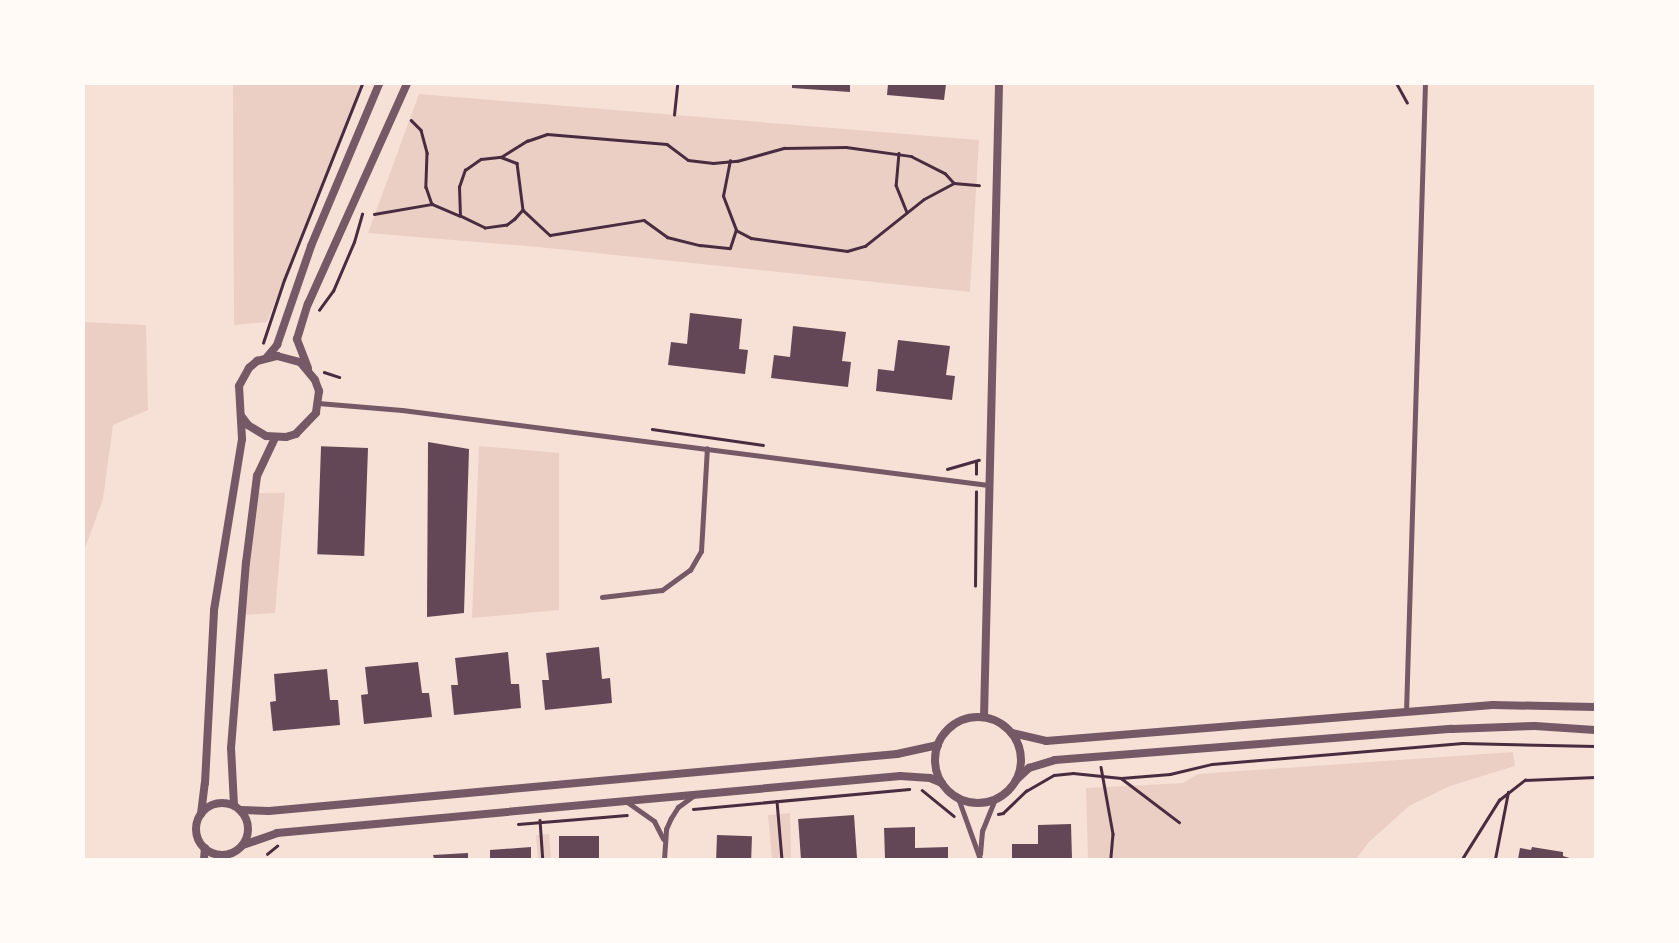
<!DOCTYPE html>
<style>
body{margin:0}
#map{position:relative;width:1679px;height:943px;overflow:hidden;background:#f7e1d7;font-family:"Archivo Narrow",sans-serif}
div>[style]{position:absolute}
.green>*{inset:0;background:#ebcfc5;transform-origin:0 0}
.building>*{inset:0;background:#644757;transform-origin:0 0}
.path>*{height:2.5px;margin:-1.25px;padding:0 1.25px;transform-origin:1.25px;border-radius:1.25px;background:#4a2c40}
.minor>*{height:5px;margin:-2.5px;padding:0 2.5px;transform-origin:2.5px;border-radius:2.5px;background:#755966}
.tertiary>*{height:8px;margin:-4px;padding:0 4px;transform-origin:4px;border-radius:4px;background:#755966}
.tertiary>.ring{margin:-4px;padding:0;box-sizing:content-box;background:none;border:8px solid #755966;border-radius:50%}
span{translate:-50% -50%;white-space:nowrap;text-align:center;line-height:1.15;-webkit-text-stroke:5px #fffaf5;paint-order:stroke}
.frame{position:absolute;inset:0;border:85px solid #fffaf5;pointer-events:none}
</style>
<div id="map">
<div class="green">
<i style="clip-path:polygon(233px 84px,362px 84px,267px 322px,234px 325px)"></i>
<i style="clip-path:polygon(419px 94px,979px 140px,970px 292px,538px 247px,368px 233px)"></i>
<i style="clip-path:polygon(84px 322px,146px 325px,148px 410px,113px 425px,103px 499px,84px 551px)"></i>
<i style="clip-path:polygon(479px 446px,559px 453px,559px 610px,472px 618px)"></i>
<i style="clip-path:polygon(255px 493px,285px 493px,275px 613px,242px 615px)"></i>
<i style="clip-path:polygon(1513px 752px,1515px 766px,1450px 786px,1409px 806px,1369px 842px,1356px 859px,1088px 859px,1086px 788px,1183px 783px,1198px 774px)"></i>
<i style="clip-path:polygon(790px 813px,791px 859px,772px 859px,768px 815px)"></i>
<i style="left:549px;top:834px;width:25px;height:13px;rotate:85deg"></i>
</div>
<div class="building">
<i style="clip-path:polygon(792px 84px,850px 84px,850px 92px,792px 88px)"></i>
<i style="clip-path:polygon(888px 84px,946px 84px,944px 100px,887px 95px)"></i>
<i style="clip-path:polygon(690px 313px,742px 319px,739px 349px,748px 350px,745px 374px,668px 365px,671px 342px,687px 344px)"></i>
<i style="clip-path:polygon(793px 326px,846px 332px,842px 361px,851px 362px,848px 387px,771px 378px,774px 355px,790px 357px)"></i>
<i style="clip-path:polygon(898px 340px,950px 346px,946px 375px,955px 376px,952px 400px,876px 391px,878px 369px,894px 371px)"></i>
<i style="clip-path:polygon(428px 442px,469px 449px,464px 613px,427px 617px)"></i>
<i style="left:368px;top:448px;width:108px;height:47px;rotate:92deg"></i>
<i style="clip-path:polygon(599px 647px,602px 679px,610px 678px,612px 703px,545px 710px,542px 680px,549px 680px,546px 653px)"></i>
<i style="clip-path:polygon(508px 652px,511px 684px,519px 684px,521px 708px,454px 715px,451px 685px,458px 685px,455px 658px)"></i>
<i style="clip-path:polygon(418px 662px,422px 693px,429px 693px,432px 717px,364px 724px,361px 695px,368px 694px,365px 667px)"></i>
<i style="clip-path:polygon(327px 669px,330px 700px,338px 700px,340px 725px,273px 731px,270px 702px,276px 701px,274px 674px)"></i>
<i style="left:854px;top:815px;width:44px;height:56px;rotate:86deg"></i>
<i style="clip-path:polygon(1071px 824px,1072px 859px,1012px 859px,1012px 844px,1038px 844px,1038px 825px)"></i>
<i style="clip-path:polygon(915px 827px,915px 848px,948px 847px,948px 859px,885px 859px,884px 828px)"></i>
<i style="left:717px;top:835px;width:35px;height:24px;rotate:2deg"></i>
<i style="left:559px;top:836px;width:40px;height:23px"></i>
<i style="clip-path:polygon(531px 847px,531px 859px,490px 859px,490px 850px)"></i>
<i style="clip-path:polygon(1532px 847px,1563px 852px,1563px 856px,1573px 859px,1518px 859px,1520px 848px,1531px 850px)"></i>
<i style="clip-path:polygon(468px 853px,468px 859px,434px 859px,433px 855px)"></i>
</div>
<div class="path">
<i style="left:1397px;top:84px;width:21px;rotate:61deg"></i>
<i style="left:674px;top:115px;width:31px;rotate:-84deg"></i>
<i style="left:411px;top:120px;width:14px;rotate:45deg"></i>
<i style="left:421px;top:130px;width:24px;rotate:75deg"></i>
<i style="left:427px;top:153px;width:34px;rotate:92deg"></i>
<i style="left:426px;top:187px;width:18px;rotate:71deg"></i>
<i style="left:899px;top:153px;width:32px;rotate:95deg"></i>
<i style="left:896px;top:185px;width:29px;rotate:68deg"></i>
<i style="left:501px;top:157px;width:31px;rotate:-32deg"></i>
<i style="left:527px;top:141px;width:21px;rotate:-19deg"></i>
<i style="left:547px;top:134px;width:120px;rotate:4.8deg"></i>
<i style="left:667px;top:144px;width:26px;rotate:37deg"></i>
<i style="left:688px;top:160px;width:25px;rotate:7deg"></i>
<i style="left:713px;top:163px;width:24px;rotate:-5deg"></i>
<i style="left:737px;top:161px;width:49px;rotate:-15.5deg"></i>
<i style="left:784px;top:148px;width:62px;rotate:-0.9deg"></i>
<i style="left:846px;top:147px;width:66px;rotate:7.9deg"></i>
<i style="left:911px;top:156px;width:38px;rotate:27deg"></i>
<i style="left:945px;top:173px;width:13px;rotate:48deg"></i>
<i style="left:954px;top:183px;width:25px;rotate:5deg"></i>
<i style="left:523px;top:210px;width:37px;rotate:43deg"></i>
<i style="left:550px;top:235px;width:95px;rotate:-9.1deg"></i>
<i style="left:644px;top:220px;width:29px;rotate:36deg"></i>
<i style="left:667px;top:237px;width:34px;rotate:14deg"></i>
<i style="left:700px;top:245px;width:30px;rotate:6deg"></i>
<i style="left:730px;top:248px;width:19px;rotate:-72deg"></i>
<i style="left:736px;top:230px;width:36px;rotate:-111deg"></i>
<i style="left:723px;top:196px;width:36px;rotate:-79deg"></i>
<i style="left:374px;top:214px;width:59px;rotate:-9.8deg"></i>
<i style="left:432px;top:204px;width:30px;rotate:23deg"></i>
<i style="left:460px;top:216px;width:29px;rotate:-92deg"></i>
<i style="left:459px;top:187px;width:18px;rotate:-71deg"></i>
<i style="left:465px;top:170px;width:19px;rotate:-35deg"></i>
<i style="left:481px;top:159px;width:20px;rotate:-6deg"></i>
<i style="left:501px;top:157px;width:17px;rotate:21deg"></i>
<i style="left:517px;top:163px;width:47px;rotate:82.7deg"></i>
<i style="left:523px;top:210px;width:12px;rotate:132deg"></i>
<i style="left:515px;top:219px;width:10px;rotate:143deg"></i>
<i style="left:507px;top:225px;width:22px;rotate:172deg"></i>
<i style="left:485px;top:228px;width:28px;rotate:-154deg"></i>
<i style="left:736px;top:230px;width:17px;rotate:28deg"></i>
<i style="left:751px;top:238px;width:97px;rotate:7.7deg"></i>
<i style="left:847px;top:251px;width:19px;rotate:-16deg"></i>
<i style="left:865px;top:246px;width:75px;rotate:-38.5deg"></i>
<i style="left:924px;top:199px;width:34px;rotate:-28deg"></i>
<i style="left:319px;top:310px;width:24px;rotate:-54deg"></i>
<i style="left:333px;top:291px;width:53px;rotate:-66.8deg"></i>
<i style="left:354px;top:242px;width:29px;rotate:-74deg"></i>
<i style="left:263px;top:343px;width:66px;rotate:-71.6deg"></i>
<i style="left:284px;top:280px;width:211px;rotate:-68.3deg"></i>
<i style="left:324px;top:372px;width:16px;rotate:18deg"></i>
<i style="left:652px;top:429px;width:112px;rotate:8.2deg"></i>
<i style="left:947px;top:469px;width:33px;rotate:-16deg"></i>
<i style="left:976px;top:474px;width:11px;rotate:-90deg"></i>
<i style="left:975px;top:586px;width:94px;rotate:-89.4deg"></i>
<i style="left:1101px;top:767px;width:68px;rotate:79.8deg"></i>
<i style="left:1113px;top:834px;width:25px;rotate:95deg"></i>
<i style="left:1121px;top:778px;width:73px;rotate:37.2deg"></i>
<i style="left:922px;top:790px;width:41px;rotate:39.1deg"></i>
<i style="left:777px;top:801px;width:58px;rotate:85.1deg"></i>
<i style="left:693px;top:809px;width:217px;rotate:-5.3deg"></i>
<i style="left:998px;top:814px;width:5px;rotate:-11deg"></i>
<i style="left:1003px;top:813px;width:32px;rotate:-44deg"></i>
<i style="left:1026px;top:791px;width:32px;rotate:-30deg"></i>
<i style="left:1054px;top:775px;width:19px;rotate:-6deg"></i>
<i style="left:1073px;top:773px;width:48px;rotate:5.9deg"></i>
<i style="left:1121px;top:778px;width:49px;rotate:-4.7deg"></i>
<i style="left:1170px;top:774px;width:43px;rotate:-13.4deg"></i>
<i style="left:1212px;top:764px;width:251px;rotate:-4.8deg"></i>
<i style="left:1462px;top:743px;width:133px;rotate:1.3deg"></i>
<i style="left:540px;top:820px;width:39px;rotate:86deg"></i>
<i style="left:518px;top:824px;width:109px;rotate:-4.7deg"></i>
<i style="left:267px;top:854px;width:13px;rotate:-39deg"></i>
<i style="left:1462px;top:859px;width:70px;rotate:-57.9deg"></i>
<i style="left:1499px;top:800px;width:33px;rotate:-38deg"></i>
<i style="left:1525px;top:780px;width:70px;rotate:-2.5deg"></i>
<i style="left:1495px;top:859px;width:68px;rotate:-79deg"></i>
</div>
<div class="minor">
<i style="left:318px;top:403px;width:84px;rotate:4.8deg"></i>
<i style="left:402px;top:410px;width:591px;rotate:7.29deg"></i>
<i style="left:602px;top:597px;width:60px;rotate:-6.7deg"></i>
<i style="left:662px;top:590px;width:34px;rotate:-36deg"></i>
<i style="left:690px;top:570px;width:22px;rotate:-60deg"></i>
<i style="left:701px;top:551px;width:103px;rotate:-86.7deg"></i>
<i style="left:1406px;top:712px;width:628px;rotate:-88.27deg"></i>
<i style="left:958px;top:798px;width:65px;rotate:70.2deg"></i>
<i style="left:627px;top:802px;width:33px;rotate:35deg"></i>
<i style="left:654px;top:821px;width:20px;rotate:63deg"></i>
<i style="left:980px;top:854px;width:23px;rotate:-85deg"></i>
<i style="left:982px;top:831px;width:35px;rotate:-68deg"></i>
<i style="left:664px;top:859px;width:30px;rotate:-86deg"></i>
<i style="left:666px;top:829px;width:12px;rotate:-66deg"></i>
<i style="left:671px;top:818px;width:13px;rotate:-58deg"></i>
<i style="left:678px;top:807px;width:19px;rotate:-36deg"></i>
</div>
<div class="tertiary">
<i style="left:267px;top:357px;width:16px;rotate:-50deg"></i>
<i style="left:277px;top:345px;width:105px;rotate:-71deg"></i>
<i style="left:311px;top:246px;width:176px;rotate:-67.2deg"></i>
<i style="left:308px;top:368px;width:31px;rotate:-111deg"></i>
<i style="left:297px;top:339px;width:37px;rotate:-73deg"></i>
<i style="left:308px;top:304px;width:241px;rotate:-65.8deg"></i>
<i style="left:984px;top:717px;width:633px;rotate:-88.64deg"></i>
<i class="ring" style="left:935px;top:717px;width:78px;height:78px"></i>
<i style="left:1012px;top:733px;width:35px;rotate:13deg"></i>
<i style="left:1046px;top:741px;width:448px;rotate:-4.6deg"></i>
<i style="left:1493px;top:705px;width:102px;rotate:1.1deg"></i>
<i style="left:1016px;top:780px;width:18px;rotate:-43deg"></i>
<i style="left:1029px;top:768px;width:27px;rotate:-17deg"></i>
<i style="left:1055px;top:760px;width:398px;rotate:-4.5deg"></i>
<i style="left:1452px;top:729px;width:83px;rotate:-2.1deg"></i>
<i style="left:1535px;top:726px;width:60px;rotate:3.8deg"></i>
<i class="ring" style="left:196px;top:803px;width:44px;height:44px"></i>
<i style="left:234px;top:805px;width:57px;rotate:-93deg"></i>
<i style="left:231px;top:748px;width:186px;rotate:-85.4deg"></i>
<i style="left:246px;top:563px;width:88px;rotate:-82.8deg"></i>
<i style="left:257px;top:476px;width:42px;rotate:-64.7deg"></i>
<i style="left:241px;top:810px;width:28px;rotate:2deg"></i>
<i style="left:269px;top:811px;width:631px;rotate:-5.19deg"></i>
<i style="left:897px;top:754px;width:42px;rotate:-12.4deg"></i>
<i style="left:201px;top:814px;width:31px;rotate:-83deg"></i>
<i style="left:205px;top:783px;width:173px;rotate:-87deg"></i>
<i style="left:214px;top:610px;width:173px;rotate:-80.7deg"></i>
<i style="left:242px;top:439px;width:53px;rotate:-93.2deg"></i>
<i style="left:239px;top:386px;width:21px;rotate:-61deg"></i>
<i style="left:249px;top:368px;width:11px;rotate:-41deg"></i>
<i style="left:257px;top:361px;width:21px;rotate:-14deg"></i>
<i style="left:277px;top:356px;width:24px;rotate:15deg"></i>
<i style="left:300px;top:362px;width:23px;rotate:50deg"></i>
<i style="left:315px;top:380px;width:12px;rotate:70deg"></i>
<i style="left:319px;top:391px;width:22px;rotate:98deg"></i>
<i style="left:316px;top:413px;width:29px;rotate:134deg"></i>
<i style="left:296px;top:434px;width:10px;rotate:163deg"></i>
<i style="left:286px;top:437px;width:20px;rotate:-177deg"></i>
<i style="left:266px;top:436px;width:21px;rotate:-149deg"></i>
<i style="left:248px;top:425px;width:10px;rotate:-127deg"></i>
<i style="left:243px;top:845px;width:36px;rotate:-19deg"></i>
<i style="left:277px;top:833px;width:626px;rotate:-5.23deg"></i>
<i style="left:900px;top:776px;width:30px;rotate:4deg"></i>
<i style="left:930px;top:778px;width:13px;rotate:23deg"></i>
<i style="left:204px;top:859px;width:11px;rotate:-85deg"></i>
</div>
<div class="frame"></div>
</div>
